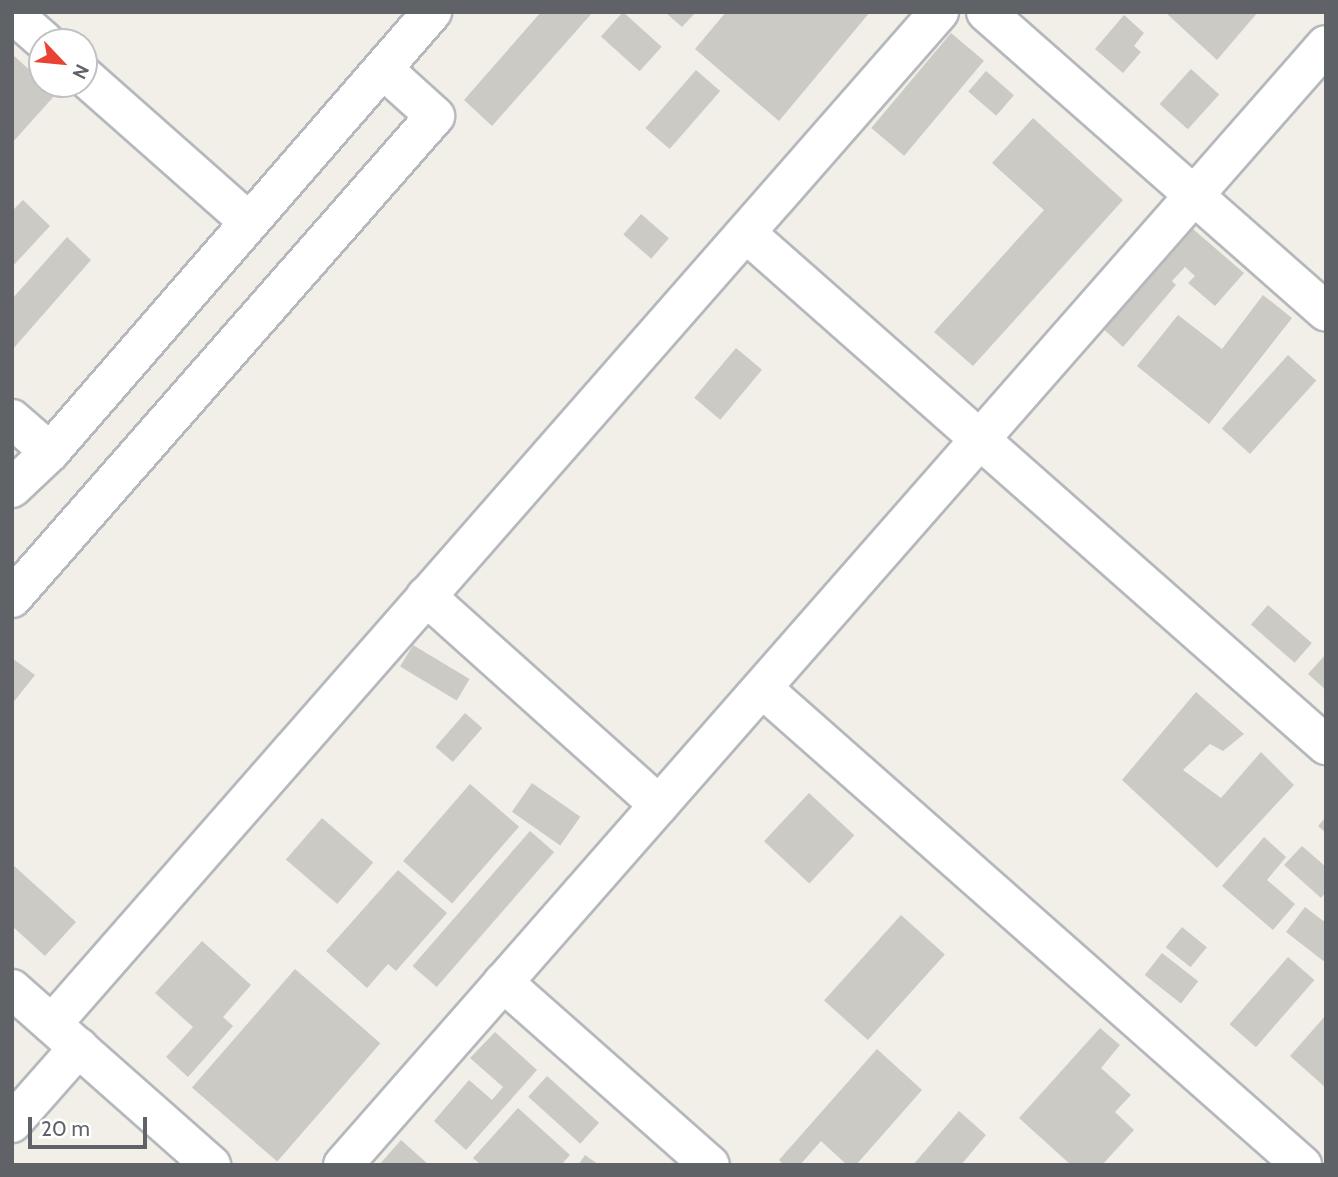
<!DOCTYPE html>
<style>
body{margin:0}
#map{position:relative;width:1338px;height:1177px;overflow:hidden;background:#f1efe8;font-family:Cabin,sans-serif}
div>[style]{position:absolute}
.building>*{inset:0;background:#cccac5;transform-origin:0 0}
.roads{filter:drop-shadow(2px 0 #b5b8bc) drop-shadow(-2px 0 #b5b8bc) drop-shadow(0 2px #b5b8bc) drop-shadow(0 -2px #b5b8bc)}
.street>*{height:38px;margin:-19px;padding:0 19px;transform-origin:19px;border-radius:19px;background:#fff}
.secondary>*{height:38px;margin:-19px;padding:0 19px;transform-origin:19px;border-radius:19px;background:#fff}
span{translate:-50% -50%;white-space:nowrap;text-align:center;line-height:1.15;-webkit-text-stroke:5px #fff;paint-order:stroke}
.frame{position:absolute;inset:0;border:14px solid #5f6368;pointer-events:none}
.north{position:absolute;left:28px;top:28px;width:70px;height:70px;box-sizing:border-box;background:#fff;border:2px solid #bfc1c3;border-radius:50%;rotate:116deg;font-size:19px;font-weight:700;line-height:28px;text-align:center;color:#5f6368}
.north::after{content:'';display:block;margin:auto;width:24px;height:32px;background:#ea4335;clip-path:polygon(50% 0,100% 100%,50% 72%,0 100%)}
.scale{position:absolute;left:28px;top:1117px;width:119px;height:32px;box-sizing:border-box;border:4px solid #5f6368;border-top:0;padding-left:9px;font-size:21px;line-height:24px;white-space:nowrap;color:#5f6368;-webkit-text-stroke:5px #fff;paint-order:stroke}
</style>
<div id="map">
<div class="building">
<i style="clip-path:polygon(541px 12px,593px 12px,492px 126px,464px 100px)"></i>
<i style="left:623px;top:12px;width:52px;height:33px;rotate:42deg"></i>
<i style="clip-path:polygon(665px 12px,696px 12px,682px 27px)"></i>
<i style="clip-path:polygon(726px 12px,870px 12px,779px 121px,695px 49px)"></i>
<i style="clip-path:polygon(1165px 12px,1258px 12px,1217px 60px)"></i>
<i style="clip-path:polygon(1124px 15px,1144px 33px,1134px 46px,1141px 52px,1123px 73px,1095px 49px)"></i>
<i style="left:951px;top:33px;width:43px;height:124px;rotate:40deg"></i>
<i style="clip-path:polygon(12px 54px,56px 94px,12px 143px)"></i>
<i style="left:1191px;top:69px;width:38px;height:47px;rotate:42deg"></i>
<i style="left:696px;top:70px;width:32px;height:77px;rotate:41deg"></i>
<i style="left:986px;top:71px;width:37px;height:27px;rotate:41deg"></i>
<i style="clip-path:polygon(1033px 118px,1123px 200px,973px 366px,934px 332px,1044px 210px,992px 163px)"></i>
<i style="clip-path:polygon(23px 200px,50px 226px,12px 267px,12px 211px)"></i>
<i style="left:641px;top:214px;width:37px;height:27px;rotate:41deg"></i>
<i style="clip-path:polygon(1186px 223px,1244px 273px,1215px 306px,1188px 283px,1195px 276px,1185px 267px,1172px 281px,1176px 285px,1123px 347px,1098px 324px)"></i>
<i style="clip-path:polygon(67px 237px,91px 260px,12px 350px,12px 299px)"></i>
<i style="clip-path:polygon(1263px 295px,1292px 318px,1209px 424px,1137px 366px,1178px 315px,1222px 349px)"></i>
<i style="left:736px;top:348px;width:34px;height:65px;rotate:40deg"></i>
<i style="left:1288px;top:355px;width:38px;height:99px;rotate:42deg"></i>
<i style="left:1268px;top:605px;width:58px;height:26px;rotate:41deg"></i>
<i style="left:413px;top:645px;width:66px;height:25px;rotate:31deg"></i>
<i style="clip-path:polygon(1326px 654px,1326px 690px,1308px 674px)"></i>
<i style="clip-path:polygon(12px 658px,35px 675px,12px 704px)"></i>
<i style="clip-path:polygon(1196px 692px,1244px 734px,1223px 751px,1210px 744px,1183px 770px,1221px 798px,1261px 752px,1294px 785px,1217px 868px,1122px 780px)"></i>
<i style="left:465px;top:713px;width:23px;height:45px;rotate:41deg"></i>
<i style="left:532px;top:783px;width:59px;height:35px;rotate:35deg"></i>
<i style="left:470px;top:784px;width:65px;height:102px;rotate:41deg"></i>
<i style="left:809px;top:793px;width:62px;height:66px;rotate:43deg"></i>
<i style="clip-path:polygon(1326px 817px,1326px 833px,1318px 826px)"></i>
<i style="left:322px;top:818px;width:68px;height:55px;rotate:41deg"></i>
<i style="left:530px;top:831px;width:32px;height:179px;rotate:41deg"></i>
<i style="clip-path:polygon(1264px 837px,1286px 857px,1267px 880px,1295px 904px,1273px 930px,1222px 886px)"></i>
<i style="clip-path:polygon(1302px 846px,1326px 867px,1326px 892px,1321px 898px,1284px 865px)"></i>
<i style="clip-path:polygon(12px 864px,76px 922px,45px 956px,12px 926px)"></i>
<i style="clip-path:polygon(398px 870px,447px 913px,396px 971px,388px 964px,367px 988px,326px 951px)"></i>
<i style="clip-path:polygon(1305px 907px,1326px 923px,1326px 963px,1286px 932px)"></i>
<i style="left:901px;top:915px;width:59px;height:115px;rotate:42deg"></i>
<i style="left:1182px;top:927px;width:32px;height:26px;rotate:39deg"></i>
<i style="clip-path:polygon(202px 941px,251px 985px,223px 1017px,233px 1026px,188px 1077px,166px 1057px,193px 1027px,155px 993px)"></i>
<i style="left:1162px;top:953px;width:46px;height:28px;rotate:38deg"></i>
<i style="left:1288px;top:957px;width:35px;height:89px;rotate:41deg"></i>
<i style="left:295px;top:969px;width:113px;height:157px;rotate:41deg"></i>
<i style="clip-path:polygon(1326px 1015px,1326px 1088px,1290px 1056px)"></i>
<i style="clip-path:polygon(1100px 1028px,1120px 1045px,1101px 1068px,1131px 1095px,1115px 1112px,1134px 1130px,1102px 1165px,1071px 1165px,1019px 1118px)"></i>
<i style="clip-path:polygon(495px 1032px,537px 1070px,466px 1150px,434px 1121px,469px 1080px,492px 1100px,503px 1087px,470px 1058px)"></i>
<i style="clip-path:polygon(877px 1049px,922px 1090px,856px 1165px,847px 1165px,821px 1141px,800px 1165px,784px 1165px,779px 1160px)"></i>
<i style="left:547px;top:1076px;width:70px;height:28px;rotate:42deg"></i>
<i style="clip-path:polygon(518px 1108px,570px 1155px,561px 1165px,481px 1165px,473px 1158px)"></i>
<i style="clip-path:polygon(959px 1111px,986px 1135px,961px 1165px,913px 1165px)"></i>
<i style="clip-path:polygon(401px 1140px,429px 1165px,379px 1165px)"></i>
<i style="clip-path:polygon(585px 1155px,599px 1165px,578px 1165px)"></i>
</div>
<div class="roads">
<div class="street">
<i style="left:986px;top:12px;width:453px;rotate:41.4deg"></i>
<i style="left:12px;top:13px;width:44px;rotate:41.3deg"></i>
<i style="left:84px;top:76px;width:220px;rotate:41.5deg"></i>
<i style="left:746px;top:233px;width:774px;rotate:41.44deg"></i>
<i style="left:12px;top:419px;width:50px;rotate:41deg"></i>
<i style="left:426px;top:596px;width:313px;rotate:41.9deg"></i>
<i style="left:12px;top:598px;width:641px;rotate:-48.73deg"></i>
<i style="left:435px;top:116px;width:70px;rotate:-137.9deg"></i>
<i style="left:762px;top:688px;width:721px;rotate:41.46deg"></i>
<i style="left:503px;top:982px;width:276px;rotate:41.5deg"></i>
<i style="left:12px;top:989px;width:266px;rotate:41.5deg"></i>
<i style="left:52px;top:1024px;width:1346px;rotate:-48.77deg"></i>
<i style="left:12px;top:1123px;width:101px;rotate:-48.6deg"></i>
<i style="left:343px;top:1165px;width:1490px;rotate:-48.73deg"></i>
</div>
<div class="secondary">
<i style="left:12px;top:488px;width:52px;rotate:-43.5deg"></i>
<i style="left:50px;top:452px;width:583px;rotate:-49.04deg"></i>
</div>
</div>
<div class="frame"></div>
<div class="north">N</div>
<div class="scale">20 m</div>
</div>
